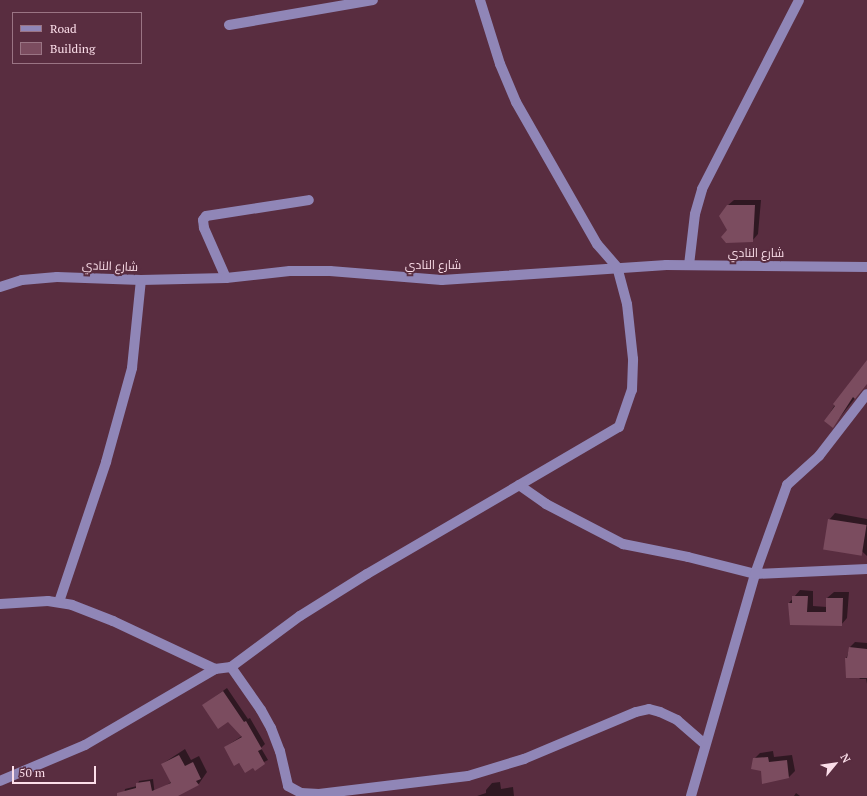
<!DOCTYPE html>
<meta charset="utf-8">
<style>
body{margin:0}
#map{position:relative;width:867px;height:796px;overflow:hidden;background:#592d40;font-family:"PT Serif",Cairo,serif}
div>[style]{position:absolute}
.shadow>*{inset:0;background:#0007}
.building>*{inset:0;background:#7b4c5f;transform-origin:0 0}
.minor>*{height:10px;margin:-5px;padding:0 5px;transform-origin:5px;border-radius:5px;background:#9086b7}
span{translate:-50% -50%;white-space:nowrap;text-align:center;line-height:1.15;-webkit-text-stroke:4px #592d40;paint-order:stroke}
.street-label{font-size:12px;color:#fbdee9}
.legend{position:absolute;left:12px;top:12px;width:130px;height:52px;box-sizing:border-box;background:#592d40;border:1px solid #9a7484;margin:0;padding:5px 7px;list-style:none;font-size:12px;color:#fbdee9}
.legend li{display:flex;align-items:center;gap:8px;height:20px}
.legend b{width:20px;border:1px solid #9a7484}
.north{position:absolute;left:815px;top:744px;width:40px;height:40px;-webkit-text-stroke:3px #592d40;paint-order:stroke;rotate:61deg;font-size:11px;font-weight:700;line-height:16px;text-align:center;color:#fbdee9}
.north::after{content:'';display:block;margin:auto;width:14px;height:18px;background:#fbdee9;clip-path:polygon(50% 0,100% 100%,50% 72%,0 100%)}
.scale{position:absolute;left:12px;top:766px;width:84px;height:18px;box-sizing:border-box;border:2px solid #fbdee9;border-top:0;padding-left:5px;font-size:12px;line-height:14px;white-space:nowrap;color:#fbdee9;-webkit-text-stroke:3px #592d40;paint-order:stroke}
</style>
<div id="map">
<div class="shadow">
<i style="clip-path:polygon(734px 200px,761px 200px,758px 234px,752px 241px,728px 230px,727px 206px)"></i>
<i style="clip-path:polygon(867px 362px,867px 383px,833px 426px,825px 421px,841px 395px)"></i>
<i style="clip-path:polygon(835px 513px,867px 519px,867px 556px,829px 520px)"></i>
<i style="clip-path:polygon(800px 590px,813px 591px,813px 606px,827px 607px,827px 598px,834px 592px,849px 592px,847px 618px,841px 625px,791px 624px,789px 603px)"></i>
<i style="clip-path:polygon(855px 642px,867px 643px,867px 684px,866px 679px,860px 679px,846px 659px,850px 647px)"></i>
<i style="clip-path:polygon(227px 688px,248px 719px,250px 718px,265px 744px,261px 748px,268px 760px,246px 771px,225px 747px,242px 736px,228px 721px,203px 705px)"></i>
<i style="clip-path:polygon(185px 749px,191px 760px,199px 756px,207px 772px,198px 785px,173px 796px,167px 785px,171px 782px,162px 764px)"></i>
<i style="clip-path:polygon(773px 751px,774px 757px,792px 755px,795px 771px,789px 777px,762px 771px,754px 759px,760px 753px)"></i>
<i style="clip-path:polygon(153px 779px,155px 796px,124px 796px,125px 789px,137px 786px,139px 781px)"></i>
<i style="clip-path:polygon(500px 782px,501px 789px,513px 787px,514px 796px,477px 796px,486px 793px,486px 790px,492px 783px)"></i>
<i style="clip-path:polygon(796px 793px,800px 796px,790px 796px,794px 796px)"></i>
</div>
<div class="building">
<i style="clip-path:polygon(727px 205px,755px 205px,753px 242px,726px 243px,721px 237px,727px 230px,719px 216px)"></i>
<i style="clip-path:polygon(867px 360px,867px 384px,855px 399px,853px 397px,833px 428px,824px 421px,835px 406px,833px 404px)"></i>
<i style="left:828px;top:519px;width:39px;height:31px;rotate:9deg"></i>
<i style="clip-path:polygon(792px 596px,808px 596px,807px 612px,826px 612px,826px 598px,843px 598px,842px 626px,790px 625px,788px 603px,792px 603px)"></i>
<i style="clip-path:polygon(849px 647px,867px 649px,867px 678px,846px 678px,845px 658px,847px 658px)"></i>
<i style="clip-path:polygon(223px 691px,244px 722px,246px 721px,262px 749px,258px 751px,265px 764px,255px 771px,253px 768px,245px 773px,239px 763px,234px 766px,224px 747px,242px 737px,228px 722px,218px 729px,202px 705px)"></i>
<i style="clip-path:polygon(179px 755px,185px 766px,193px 762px,201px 779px,196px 781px,199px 785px,178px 796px,117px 796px,117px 793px,136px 788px,136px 783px,150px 781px,152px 791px,171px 783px,161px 764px)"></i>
<i style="clip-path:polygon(768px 757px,769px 762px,787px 760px,789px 778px,762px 784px,761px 771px,751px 769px,753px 758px)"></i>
</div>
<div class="minor">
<i style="left:229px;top:25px;width:146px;rotate:-9.8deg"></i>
<i style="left:689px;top:265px;width:51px;rotate:-83.3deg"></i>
<i style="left:695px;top:214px;width:26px;rotate:-74deg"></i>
<i style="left:702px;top:189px;width:212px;rotate:-62.8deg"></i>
<i style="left:226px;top:278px;width:55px;rotate:-113.7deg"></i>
<i style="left:204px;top:228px;width:8px;rotate:-97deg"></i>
<i style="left:203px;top:220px;width:5px;rotate:-53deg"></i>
<i style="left:206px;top:216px;width:104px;rotate:-8.8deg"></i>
<i style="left:0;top:287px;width:23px;rotate:-18deg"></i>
<i style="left:22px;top:280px;width:35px;rotate:-5deg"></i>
<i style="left:57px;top:277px;width:84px;rotate:2deg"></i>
<i style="left:141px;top:280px;width:85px;rotate:-1.3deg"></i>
<i style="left:226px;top:278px;width:64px;rotate:-6.2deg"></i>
<i style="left:290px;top:271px;width:40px"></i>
<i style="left:330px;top:271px;width:112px;rotate:4.6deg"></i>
<i style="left:442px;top:280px;width:225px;rotate:-3.8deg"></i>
<i style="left:666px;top:265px;width:201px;rotate:0.6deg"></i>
<i style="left:519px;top:485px;width:33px;rotate:35deg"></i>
<i style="left:546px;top:504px;width:87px;rotate:27.5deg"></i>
<i style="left:623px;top:544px;width:66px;rotate:11.3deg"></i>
<i style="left:688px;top:557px;width:69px;rotate:14.2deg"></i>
<i style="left:755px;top:574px;width:95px;rotate:-70.2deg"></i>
<i style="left:787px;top:485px;width:43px;rotate:-42.2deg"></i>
<i style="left:819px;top:456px;width:78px;rotate:-52.3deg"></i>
<i style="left:59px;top:602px;width:148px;rotate:-71.4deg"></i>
<i style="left:106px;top:462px;width:98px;rotate:-74.5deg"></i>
<i style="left:132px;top:368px;width:88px;rotate:-84.2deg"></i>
<i style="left:0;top:604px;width:48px;rotate:-3.6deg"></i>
<i style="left:48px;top:601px;width:24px;rotate:9deg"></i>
<i style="left:72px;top:605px;width:44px;rotate:21.3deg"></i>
<i style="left:113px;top:621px;width:113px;rotate:25.2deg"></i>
<i style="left:231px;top:667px;width:52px;rotate:55.1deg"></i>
<i style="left:261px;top:710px;width:21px;rotate:61deg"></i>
<i style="left:271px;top:728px;width:25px;rotate:69deg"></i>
<i style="left:280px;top:751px;width:36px;rotate:77deg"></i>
<i style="left:288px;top:786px;width:15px;rotate:28deg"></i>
<i style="left:301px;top:793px;width:18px;rotate:3deg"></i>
<i style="left:319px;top:794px;width:150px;rotate:-6.9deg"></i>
<i style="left:468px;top:776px;width:59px;rotate:-16.9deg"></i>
<i style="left:524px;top:759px;width:121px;rotate:-22.8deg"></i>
<i style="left:636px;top:712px;width:13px;rotate:-13deg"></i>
<i style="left:649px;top:709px;width:11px;rotate:15deg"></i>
<i style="left:660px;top:712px;width:19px;rotate:25deg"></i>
<i style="left:677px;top:720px;width:37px;rotate:41deg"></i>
<i style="left:0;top:781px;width:92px;rotate:-23deg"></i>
<i style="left:85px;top:745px;width:151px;rotate:-30.3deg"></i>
<i style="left:215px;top:669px;width:16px;rotate:-7deg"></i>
<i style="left:231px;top:667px;width:86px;rotate:-36.5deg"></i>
<i style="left:300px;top:616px;width:79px;rotate:-32.1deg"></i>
<i style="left:367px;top:574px;width:292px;rotate:-30.3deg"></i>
<i style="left:619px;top:427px;width:39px;rotate:-71deg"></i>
<i style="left:632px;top:390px;width:31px;rotate:-88deg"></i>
<i style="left:633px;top:359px;width:55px;rotate:-96.2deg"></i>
<i style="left:627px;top:304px;width:38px;rotate:-105deg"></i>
<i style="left:617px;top:267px;width:30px;rotate:-131deg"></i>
<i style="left:597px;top:244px;width:163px;rotate:-119.7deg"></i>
<i style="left:516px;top:102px;width:41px;rotate:-112.8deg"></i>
<i style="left:500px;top:64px;width:67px;rotate:-107.4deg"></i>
<i style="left:691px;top:796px;width:231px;rotate:-73.9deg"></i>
<i style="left:755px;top:574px;width:112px;rotate:-2.6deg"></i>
</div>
<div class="street-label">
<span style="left:756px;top:253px">شارع النادي</span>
<span style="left:433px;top:265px">شارع النادي</span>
<span style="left:110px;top:266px;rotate:2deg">شارع النادي</span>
</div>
<ul class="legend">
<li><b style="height:5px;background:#9086b7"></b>Road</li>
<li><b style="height:11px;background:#7b4c5f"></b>Building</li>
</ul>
<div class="north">N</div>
<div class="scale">50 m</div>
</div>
